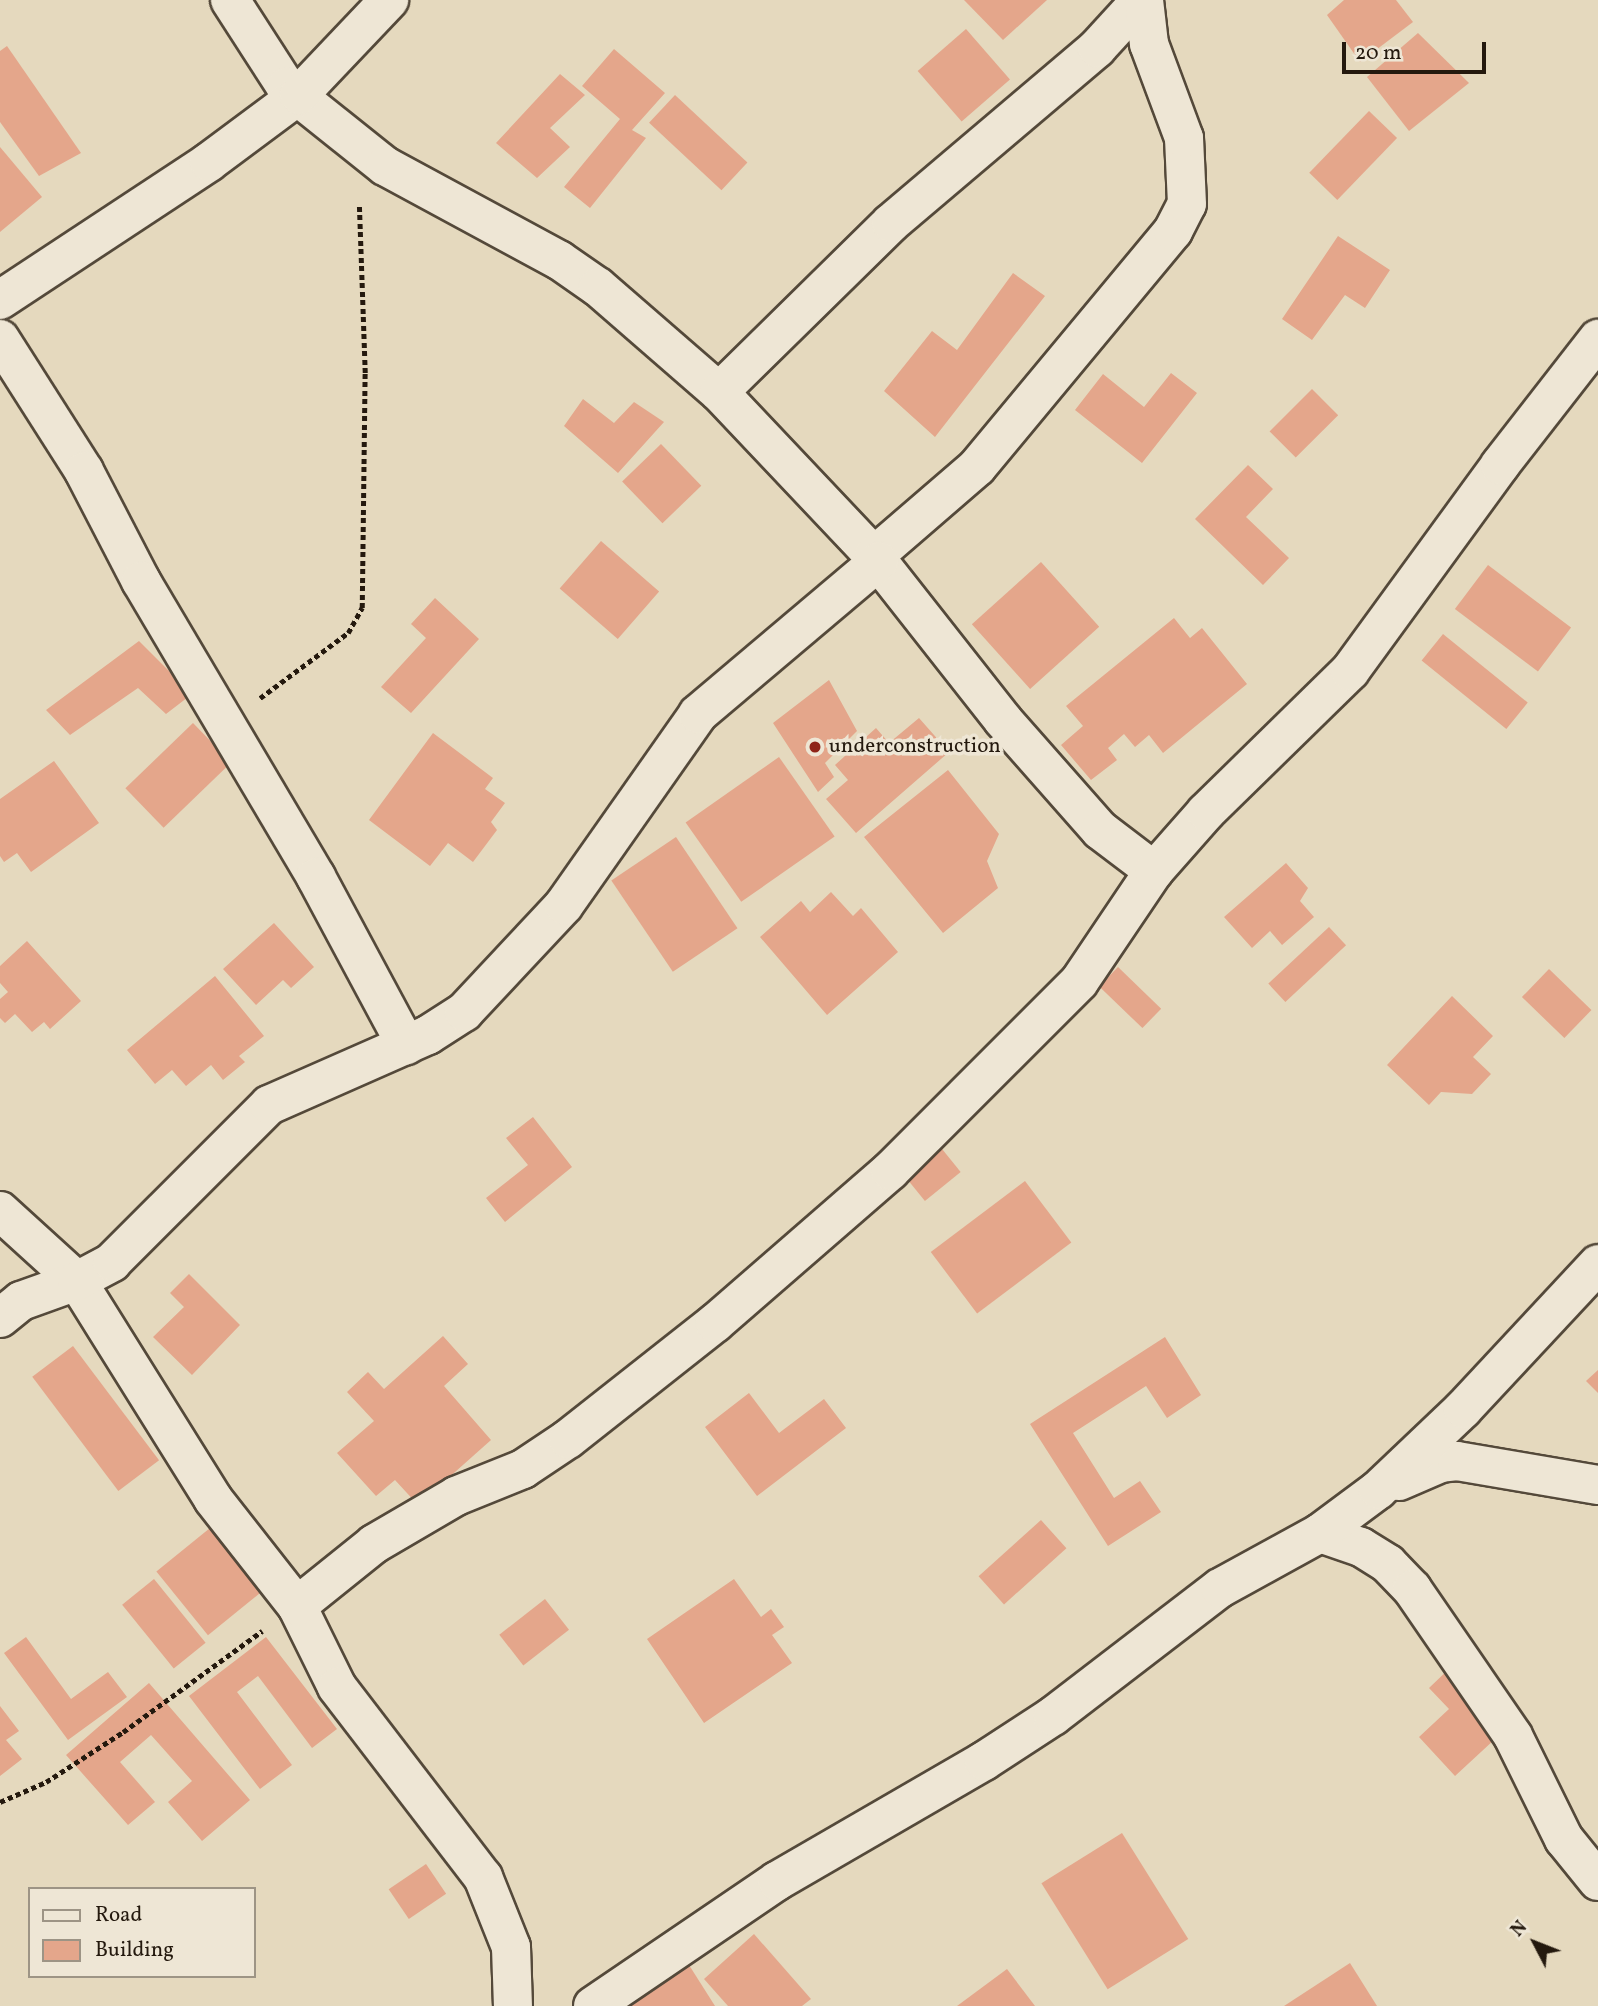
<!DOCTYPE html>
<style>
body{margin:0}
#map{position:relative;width:1598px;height:2006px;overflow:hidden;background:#e5d9be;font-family:Vollkorn,serif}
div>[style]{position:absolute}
.building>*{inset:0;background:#e4a68b;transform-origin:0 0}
.path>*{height:4.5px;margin-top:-2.25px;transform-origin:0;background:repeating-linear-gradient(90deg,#24190e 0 5px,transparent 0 8.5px)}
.roads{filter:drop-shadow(2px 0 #54493a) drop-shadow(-2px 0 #54493a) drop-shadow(0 2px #54493a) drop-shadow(0 -2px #54493a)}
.minor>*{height:38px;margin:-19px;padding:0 19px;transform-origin:19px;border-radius:19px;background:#eee6d5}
.dots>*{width:19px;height:19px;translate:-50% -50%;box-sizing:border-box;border:4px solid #eee6d5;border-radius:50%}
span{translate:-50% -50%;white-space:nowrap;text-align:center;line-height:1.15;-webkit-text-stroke:7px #eee6d5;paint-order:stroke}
.poi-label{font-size:21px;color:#24190e}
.left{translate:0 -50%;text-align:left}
.legend{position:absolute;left:28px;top:1887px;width:228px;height:91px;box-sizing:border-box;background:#eee6d5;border:2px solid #9d9485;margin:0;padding:9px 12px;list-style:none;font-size:21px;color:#24190e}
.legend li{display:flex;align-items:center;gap:14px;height:35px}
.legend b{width:35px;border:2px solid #9d9485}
.north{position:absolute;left:1500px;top:1908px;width:70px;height:70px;-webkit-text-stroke:5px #eee6d5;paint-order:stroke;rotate:312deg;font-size:19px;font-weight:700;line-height:28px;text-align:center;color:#24190e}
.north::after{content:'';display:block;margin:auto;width:24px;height:32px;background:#24190e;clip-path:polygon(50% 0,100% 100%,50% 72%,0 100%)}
.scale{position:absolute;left:1342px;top:42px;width:144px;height:32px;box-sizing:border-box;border:4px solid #24190e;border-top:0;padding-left:9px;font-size:21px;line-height:24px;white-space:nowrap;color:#24190e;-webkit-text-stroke:5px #eee6d5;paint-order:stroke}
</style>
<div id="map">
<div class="building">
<i style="clip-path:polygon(964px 0,1047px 0,1003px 40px)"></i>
<i style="clip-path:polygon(1344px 0,1396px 0,1413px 22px,1360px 62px,1327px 15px)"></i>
<i style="left:966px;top:29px;width:67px;height:64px;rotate:49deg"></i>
<i style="clip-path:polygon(1418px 33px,1469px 83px,1409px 131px,1367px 77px)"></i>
<i style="clip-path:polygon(7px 46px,81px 153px,39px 176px,0 122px,0 51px)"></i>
<i style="clip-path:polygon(614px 49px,665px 93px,632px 130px,646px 138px,590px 208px,564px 187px,620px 119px,582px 86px)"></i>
<i style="clip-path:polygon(560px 74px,585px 95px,550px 128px,570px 147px,537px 178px,496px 143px)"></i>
<i style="left:675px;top:95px;width:99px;height:38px;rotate:43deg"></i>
<i style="left:1369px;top:111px;width:39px;height:86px;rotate:44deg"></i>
<i style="clip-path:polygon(0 147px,42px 197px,0 232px)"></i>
<i style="clip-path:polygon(1338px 236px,1390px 270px,1365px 308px,1345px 295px,1312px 340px,1282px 319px)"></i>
<i style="clip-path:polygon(1013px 273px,1045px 296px,935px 437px,884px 391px,932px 331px,957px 350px)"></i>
<i style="clip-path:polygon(1171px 373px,1197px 393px,1142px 463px,1075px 410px,1103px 374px,1144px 407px)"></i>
<i style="left:1312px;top:389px;width:37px;height:60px;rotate:45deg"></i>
<i style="clip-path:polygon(583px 399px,614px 423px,634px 402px,664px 422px,618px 473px,564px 426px)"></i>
<i style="left:661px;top:444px;width:58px;height:54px;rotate:46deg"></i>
<i style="clip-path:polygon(1248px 465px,1273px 489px,1246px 517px,1289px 558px,1263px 585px,1195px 519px)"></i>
<i style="left:601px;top:541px;width:77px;height:63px;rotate:41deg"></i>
<i style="left:1041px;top:562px;width:87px;height:93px;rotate:48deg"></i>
<i style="left:1488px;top:565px;width:104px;height:55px;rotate:37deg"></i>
<i style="clip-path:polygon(435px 598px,479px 639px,411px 713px,381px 687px,426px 638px,411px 624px)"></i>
<i style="clip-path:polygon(1174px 618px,1190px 638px,1202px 628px,1247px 684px,1163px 753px,1149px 735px,1135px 747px,1124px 734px,1108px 748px,1117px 760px,1091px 780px,1061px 745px,1083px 726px,1066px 706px)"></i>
<i style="left:1443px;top:634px;width:109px;height:34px;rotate:39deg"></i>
<i style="clip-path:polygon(139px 641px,192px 694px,166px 714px,138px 688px,70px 735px,46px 710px)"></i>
<i style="clip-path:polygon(829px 680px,857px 731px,825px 763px,834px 777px,818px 792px,773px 723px)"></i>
<i style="clip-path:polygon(919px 718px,949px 752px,856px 833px,826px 799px,848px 780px,835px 765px,876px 728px,889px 743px)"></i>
<i style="left:193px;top:723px;width:55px;height:94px;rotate:46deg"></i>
<i style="clip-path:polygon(433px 733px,493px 778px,485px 789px,505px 803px,491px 822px,497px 830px,473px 862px,448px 843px,430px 866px,369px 820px)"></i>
<i style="left:779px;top:757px;width:97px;height:114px;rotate:55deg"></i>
<i style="clip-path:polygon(54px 761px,99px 823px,31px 872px,17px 853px,4px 862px,0 856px,0 799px)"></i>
<i style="clip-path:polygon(948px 770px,999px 834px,987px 861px,998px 888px,943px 933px,864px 837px)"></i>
<i style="left:676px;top:837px;width:110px;height:78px;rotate:56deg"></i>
<i style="clip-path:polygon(1286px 863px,1308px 888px,1300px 901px,1314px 917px,1282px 945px,1270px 931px,1252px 948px,1224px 917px)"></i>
<i style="clip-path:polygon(831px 892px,853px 916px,861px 908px,898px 952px,827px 1015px,760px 937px,801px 901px,810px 912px)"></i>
<i style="clip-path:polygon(274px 923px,314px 967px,291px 988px,283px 980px,256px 1005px,223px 969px)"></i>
<i style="left:1329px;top:927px;width:25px;height:83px;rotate:47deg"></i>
<i style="clip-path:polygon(27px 941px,81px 1001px,50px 1029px,44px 1022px,32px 1032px,15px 1014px,5px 1023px,0 1018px,0 999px,8px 992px,0 983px,0 966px)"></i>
<i style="left:1118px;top:967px;width:60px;height:27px;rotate:44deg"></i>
<i style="left:1549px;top:969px;width:59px;height:39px;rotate:44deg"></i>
<i style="clip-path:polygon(215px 976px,264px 1036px,239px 1056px,245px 1062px,223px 1080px,211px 1065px,186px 1086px,172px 1070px,155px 1084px,127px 1050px)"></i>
<i style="clip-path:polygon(1452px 996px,1493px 1036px,1473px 1057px,1491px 1074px,1472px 1094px,1441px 1092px,1429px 1105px,1387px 1065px)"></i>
<i style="clip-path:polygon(533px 1117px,572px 1167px,505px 1222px,486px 1198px,528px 1165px,506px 1138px)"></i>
<i style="left:938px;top:1144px;width:36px;height:46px;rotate:51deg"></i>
<i style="left:1025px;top:1181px;width:77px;height:118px;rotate:53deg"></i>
<i style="clip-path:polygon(189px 1274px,240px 1325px,192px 1375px,153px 1337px,184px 1307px,170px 1293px)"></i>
<i style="clip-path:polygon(443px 1336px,468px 1364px,444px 1386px,491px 1440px,418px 1505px,395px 1480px,376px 1496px,337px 1453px,374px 1421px,347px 1392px,368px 1372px,384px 1389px)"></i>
<i style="clip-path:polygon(1165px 1337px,1201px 1395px,1167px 1418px,1146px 1386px,1073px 1433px,1114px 1498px,1140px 1481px,1161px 1512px,1108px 1546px,1030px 1424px)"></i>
<i style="left:73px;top:1346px;width:143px;height:51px;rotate:53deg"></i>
<i style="clip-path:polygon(1598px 1370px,1598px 1393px,1586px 1381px)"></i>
<i style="clip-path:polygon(749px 1393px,779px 1433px,824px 1399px,846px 1428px,757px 1496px,705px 1427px)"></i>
<i style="left:1041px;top:1520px;width:38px;height:84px;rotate:48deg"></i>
<i style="left:210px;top:1528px;width:82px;height:69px;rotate:51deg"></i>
<i style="left:154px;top:1579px;width:82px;height:41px;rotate:51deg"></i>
<i style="clip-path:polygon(734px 1579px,761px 1617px,771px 1609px,784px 1627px,772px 1635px,792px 1663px,704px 1723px,647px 1639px)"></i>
<i style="left:545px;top:1599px;width:39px;height:58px;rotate:52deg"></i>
<i style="clip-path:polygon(26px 1637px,71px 1699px,108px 1672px,127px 1697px,68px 1740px,4px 1653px)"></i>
<i style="clip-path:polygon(266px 1637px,337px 1729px,312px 1748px,258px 1676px,237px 1692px,292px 1765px,260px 1789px,189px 1696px)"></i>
<i style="clip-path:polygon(1452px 1666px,1508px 1727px,1455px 1776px,1419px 1737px,1449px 1709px,1429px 1688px)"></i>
<i style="clip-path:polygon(149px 1683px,250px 1800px,202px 1841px,168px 1802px,192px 1781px,151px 1735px,120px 1762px,155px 1802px,128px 1825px,66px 1755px)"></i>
<i style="clip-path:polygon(0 1706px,19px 1731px,6px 1740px,22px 1759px,0 1776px)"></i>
<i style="left:1122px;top:1833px;width:125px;height:95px;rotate:58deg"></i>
<i style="left:426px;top:1864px;width:36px;height:45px;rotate:56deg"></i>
<i style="clip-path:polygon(754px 1934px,811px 1999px,802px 2006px,728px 2006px,704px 1979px)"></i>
<i style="clip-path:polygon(1350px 1963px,1377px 2006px,1284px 2006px)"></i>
<i style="clip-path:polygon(689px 1965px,715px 2006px,626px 2006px)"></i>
<i style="clip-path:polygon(1007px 1969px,1035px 2006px,957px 2006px)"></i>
</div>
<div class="path">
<i style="left:260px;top:698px;width:109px;rotate:-36.5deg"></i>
<i style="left:348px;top:633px;width:29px;rotate:-61deg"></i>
<i style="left:362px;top:608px;width:235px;rotate:-89.3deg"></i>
<i style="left:365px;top:373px;width:170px;rotate:-92deg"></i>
<i style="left:0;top:1802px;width:50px;rotate:-23.5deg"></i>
<i style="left:46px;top:1782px;width:92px;rotate:-33deg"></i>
<i style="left:123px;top:1732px;width:172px;rotate:-36deg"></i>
</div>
<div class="roads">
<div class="minor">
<i style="left:230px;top:0;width:103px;rotate:57.2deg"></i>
<i style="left:286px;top:87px;width:127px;rotate:38.6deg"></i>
<i style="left:385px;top:166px;width:198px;rotate:28.4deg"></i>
<i style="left:559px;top:260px;width:47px;rotate:34.7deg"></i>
<i style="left:598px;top:287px;width:160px;rotate:41deg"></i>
<i style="left:719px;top:392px;width:226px;rotate:46.6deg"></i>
<i style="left:874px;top:556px;width:209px;rotate:51.8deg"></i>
<i style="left:1003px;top:720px;width:147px;rotate:48.6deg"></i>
<i style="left:1100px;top:830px;width:68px;rotate:37.2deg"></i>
<i style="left:0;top:300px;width:250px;rotate:-33.4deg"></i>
<i style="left:209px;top:162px;width:112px;rotate:-36.7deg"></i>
<i style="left:299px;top:95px;width:131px;rotate:-46.5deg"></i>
<i style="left:0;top:339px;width:156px;rotate:57.5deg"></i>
<i style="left:84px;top:471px;width:124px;rotate:62.6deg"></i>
<i style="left:141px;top:581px;width:344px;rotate:59.4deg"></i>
<i style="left:316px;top:877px;width:191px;rotate:61.8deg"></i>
<i style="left:719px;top:392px;width:241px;rotate:-44.5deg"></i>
<i style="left:891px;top:223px;width:270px;rotate:-40.3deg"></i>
<i style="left:1097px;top:48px;width:65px;rotate:-47.5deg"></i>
<i style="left:874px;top:556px;width:136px;rotate:-40.8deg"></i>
<i style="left:977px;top:467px;width:307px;rotate:-50.3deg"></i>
<i style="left:1173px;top:231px;width:30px;rotate:-63deg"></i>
<i style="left:1187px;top:204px;width:66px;rotate:-92.6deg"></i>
<i style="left:1184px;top:138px;width:100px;rotate:-110.4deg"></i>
<i style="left:1149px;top:44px;width:44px;rotate:-96.5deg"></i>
<i style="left:0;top:1211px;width:104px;rotate:42.3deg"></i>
<i style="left:77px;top:1281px;width:257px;rotate:58deg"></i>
<i style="left:213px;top:1499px;width:136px;rotate:51.9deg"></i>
<i style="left:297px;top:1606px;width:90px;rotate:63.7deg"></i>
<i style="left:337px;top:1687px;width:240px;rotate:52.5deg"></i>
<i style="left:483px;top:1877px;width:75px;rotate:68.2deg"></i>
<i style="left:511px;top:1947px;width:59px;rotate:88.1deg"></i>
<i style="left:0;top:1318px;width:27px;rotate:-39deg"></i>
<i style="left:21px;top:1301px;width:59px;rotate:-19.7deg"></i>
<i style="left:77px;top:1281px;width:40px;rotate:-28deg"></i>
<i style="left:112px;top:1262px;width:222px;rotate:-45deg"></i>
<i style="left:269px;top:1105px;width:174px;rotate:-23.8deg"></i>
<i style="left:428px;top:1035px;width:43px;rotate:-32.6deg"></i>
<i style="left:464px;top:1012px;width:146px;rotate:-46.9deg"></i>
<i style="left:564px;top:905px;width:233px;rotate:-54.9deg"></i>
<i style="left:698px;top:714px;width:237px;rotate:-40.2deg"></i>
<i style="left:1399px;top:1481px;width:46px;rotate:-23.2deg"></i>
<i style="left:1441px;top:1463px;width:16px;rotate:-7deg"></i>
<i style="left:1457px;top:1461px;width:143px;rotate:9.7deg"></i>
<i style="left:1320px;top:1533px;width:43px;rotate:18.9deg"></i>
<i style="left:1361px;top:1547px;width:32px;rotate:32deg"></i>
<i style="left:1388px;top:1564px;width:35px;rotate:46deg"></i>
<i style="left:1412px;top:1589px;width:178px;rotate:55.5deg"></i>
<i style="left:1513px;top:1736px;width:115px;rotate:63.7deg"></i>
<i style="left:1564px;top:1839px;width:54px;rotate:51deg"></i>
<i style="left:297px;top:1606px;width:99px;rotate:-38.8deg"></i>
<i style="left:374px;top:1544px;width:95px;rotate:-30.3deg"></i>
<i style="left:456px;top:1496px;width:72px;rotate:-21.9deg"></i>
<i style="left:523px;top:1469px;width:54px;rotate:-33.7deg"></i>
<i style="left:568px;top:1439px;width:187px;rotate:-38.3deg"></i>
<i style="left:715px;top:1323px;width:232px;rotate:-41deg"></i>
<i style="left:890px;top:1171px;width:267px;rotate:-45deg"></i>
<i style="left:1079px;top:982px;width:134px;rotate:-56deg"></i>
<i style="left:1154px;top:871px;width:79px;rotate:-48.6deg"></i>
<i style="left:1206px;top:812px;width:202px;rotate:-44.4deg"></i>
<i style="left:1350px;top:671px;width:255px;rotate:-53.9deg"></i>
<i style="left:1500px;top:465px;width:160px;rotate:-52.1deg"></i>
<i style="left:593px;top:2006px;width:222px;rotate:-34.2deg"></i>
<i style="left:777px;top:1881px;width:239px;rotate:-30.1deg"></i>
<i style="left:984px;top:1761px;width:82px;rotate:-33.1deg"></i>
<i style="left:1053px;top:1716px;width:210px;rotate:-37.5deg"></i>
<i style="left:1220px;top:1588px;width:114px;rotate:-28.8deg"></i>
<i style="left:1320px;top:1533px;width:72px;rotate:-36.6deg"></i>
<i style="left:1378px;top:1490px;width:117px;rotate:-43.6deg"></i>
<i style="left:1463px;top:1409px;width:198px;rotate:-47deg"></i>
</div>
</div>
<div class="dots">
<i style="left:815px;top:747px;background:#8f2418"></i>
</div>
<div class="poi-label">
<span class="left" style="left:829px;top:747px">underconstruction</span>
</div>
<ul class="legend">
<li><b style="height:9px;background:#eee6d5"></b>Road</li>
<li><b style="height:19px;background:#e4a68b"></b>Building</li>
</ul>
<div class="north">N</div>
<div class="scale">20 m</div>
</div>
